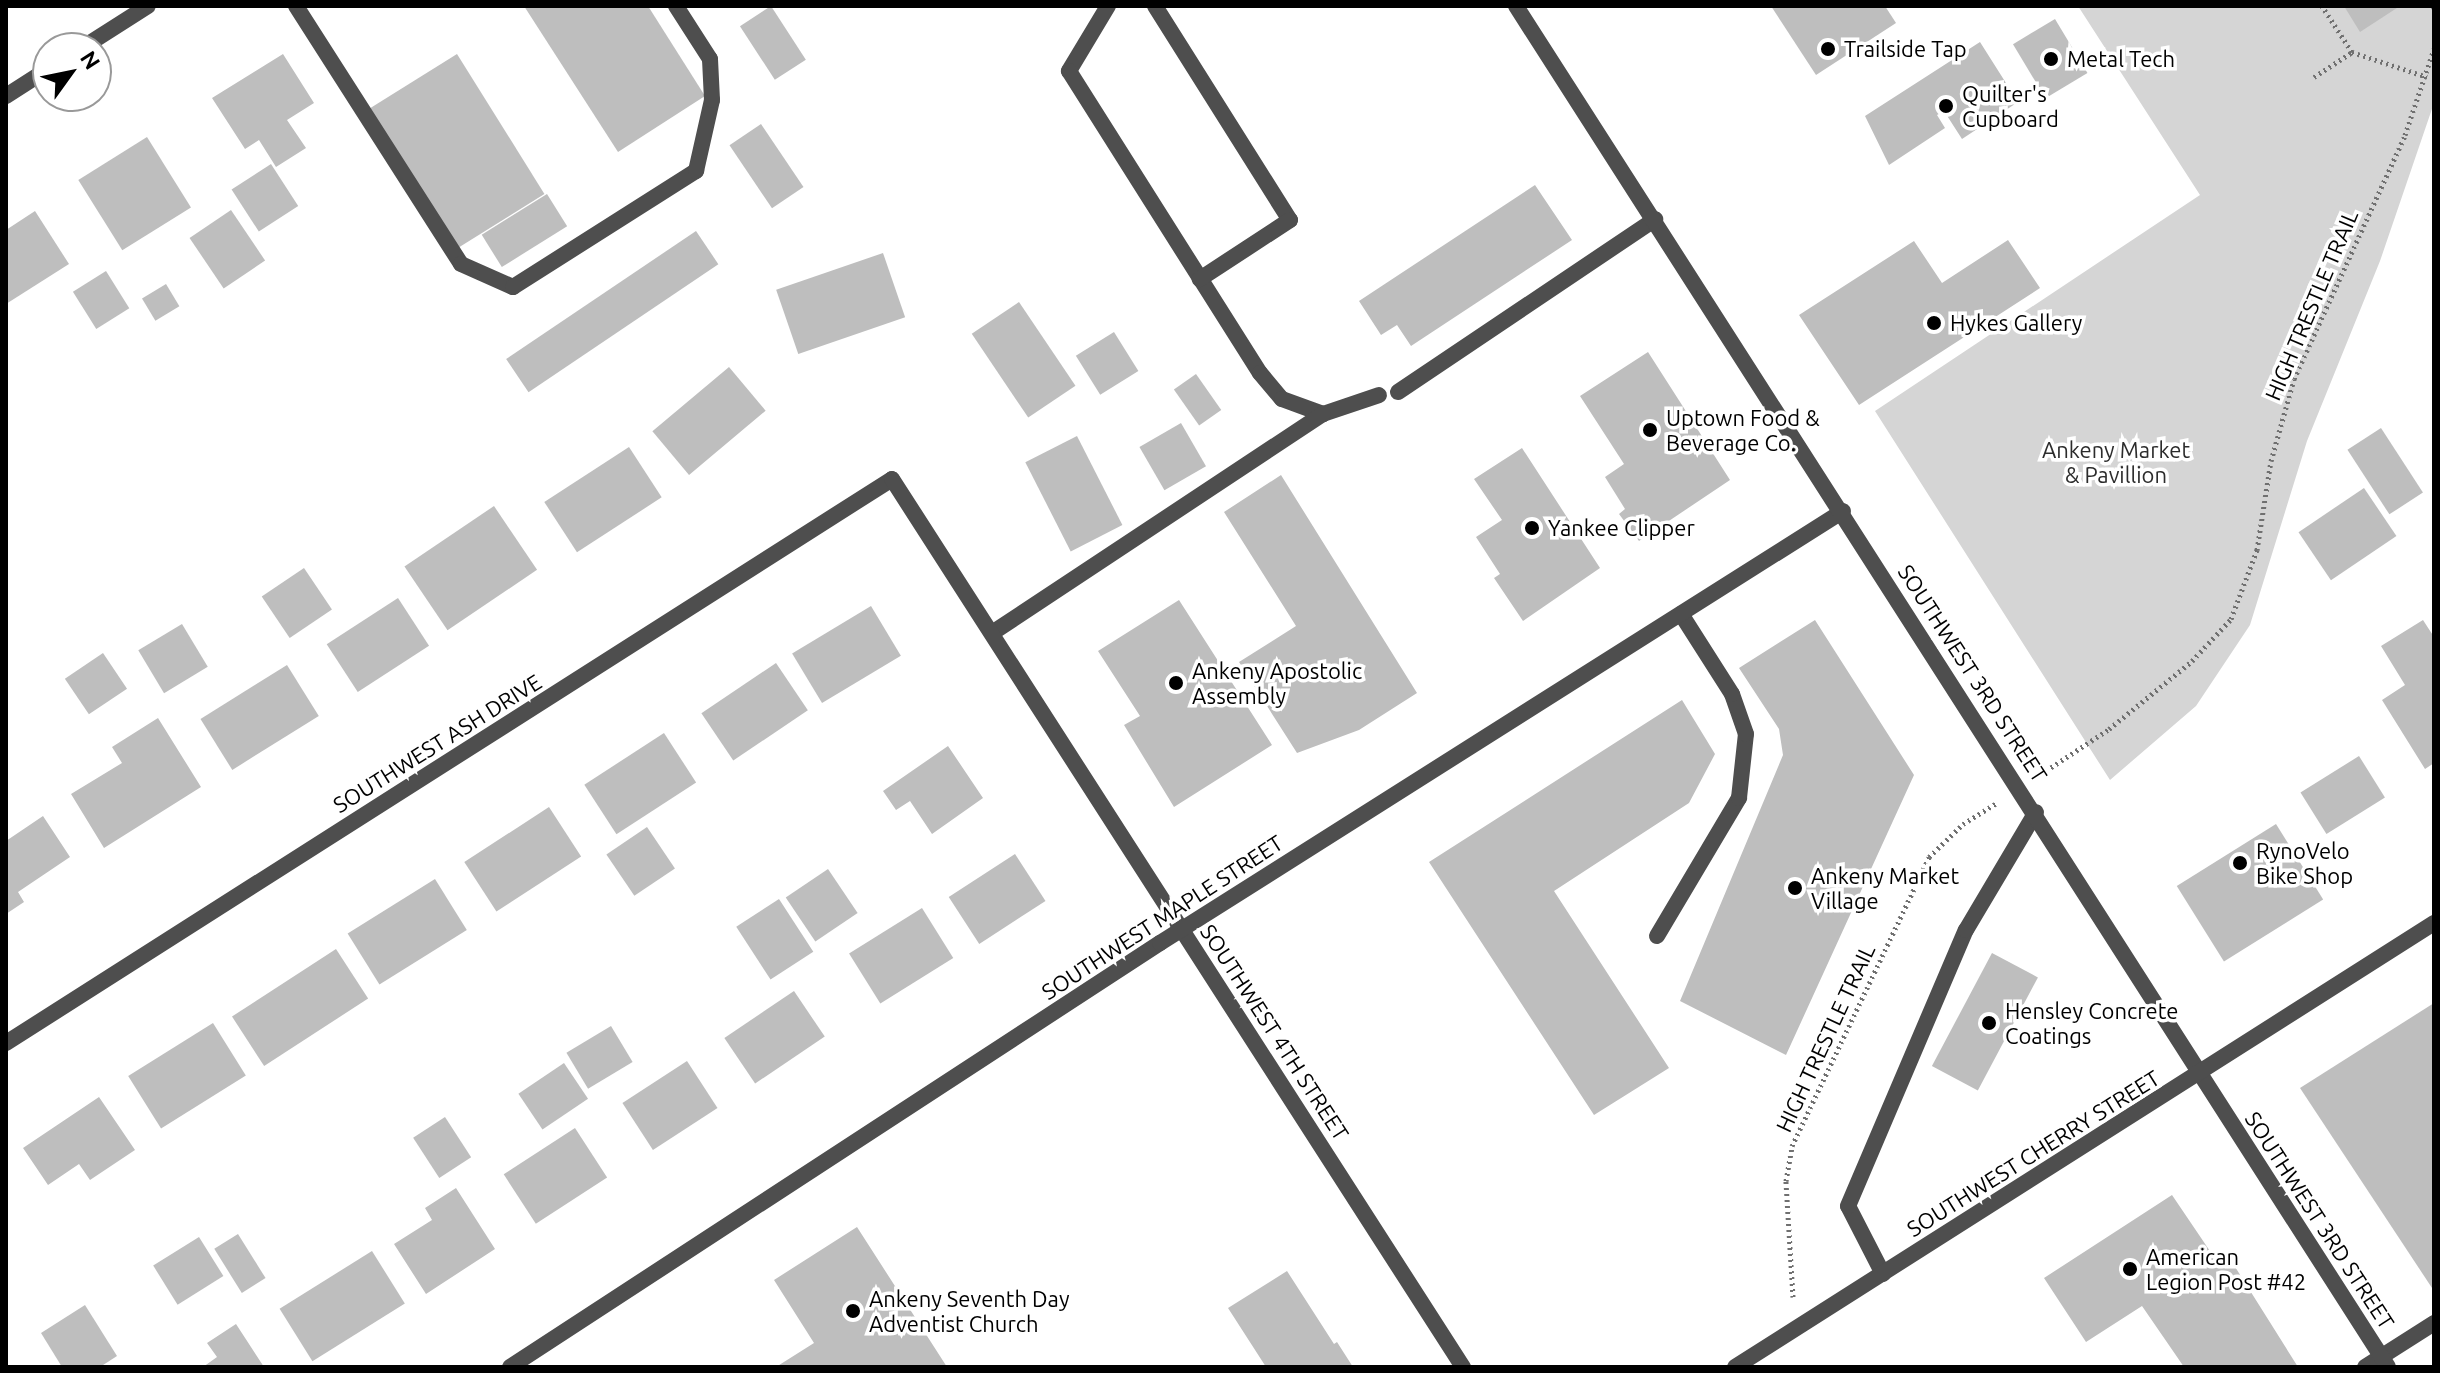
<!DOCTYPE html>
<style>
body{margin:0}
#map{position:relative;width:2440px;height:1373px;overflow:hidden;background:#fff;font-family:Ubuntu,sans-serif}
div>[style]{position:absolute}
.green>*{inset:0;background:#d5d5d5}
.building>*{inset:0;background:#bebebe;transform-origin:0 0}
.path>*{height:5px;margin-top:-2.5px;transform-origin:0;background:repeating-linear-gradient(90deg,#707070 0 2px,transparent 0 6px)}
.service>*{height:16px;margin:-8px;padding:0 8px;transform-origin:8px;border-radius:8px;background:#4e4e4e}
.minor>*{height:16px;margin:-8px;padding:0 8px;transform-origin:8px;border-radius:8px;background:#4e4e4e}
.tertiary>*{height:16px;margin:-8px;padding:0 8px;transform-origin:8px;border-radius:8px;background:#4e4e4e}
.dots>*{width:22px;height:22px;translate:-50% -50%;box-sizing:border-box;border:4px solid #fff;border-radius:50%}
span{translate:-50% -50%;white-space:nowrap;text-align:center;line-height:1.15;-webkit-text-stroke:7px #fff;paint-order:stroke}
.poi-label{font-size:22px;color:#000}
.left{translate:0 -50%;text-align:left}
.street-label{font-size:22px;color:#000}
.park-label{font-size:22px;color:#2c2c2c}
.frame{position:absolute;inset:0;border:8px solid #000;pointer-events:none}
.north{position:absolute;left:32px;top:32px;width:80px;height:80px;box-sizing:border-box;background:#fff;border:2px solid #999;border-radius:50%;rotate:57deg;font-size:22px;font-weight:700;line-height:32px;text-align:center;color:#000}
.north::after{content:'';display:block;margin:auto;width:28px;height:36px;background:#000;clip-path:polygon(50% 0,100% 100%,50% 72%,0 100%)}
</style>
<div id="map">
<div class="green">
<i style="clip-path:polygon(2078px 6px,2434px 6px,2434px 103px,2380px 261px,2307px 441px,2250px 625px,2196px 706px,2110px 780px,1875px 411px,2200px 195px)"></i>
</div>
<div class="building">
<i style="clip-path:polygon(524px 6px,648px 6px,705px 96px,618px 152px)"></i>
<i style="left:771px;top:6px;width:64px;height:37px;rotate:57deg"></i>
<i style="clip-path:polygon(1771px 6px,1885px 6px,1896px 23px,1816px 75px)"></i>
<i style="clip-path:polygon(2344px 6px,2400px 6px,2360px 32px)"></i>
<i style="left:2055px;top:19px;width:63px;height:49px;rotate:59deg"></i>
<i style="clip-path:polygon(1980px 42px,2018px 102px,1962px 139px,1944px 111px,1937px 115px,1945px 128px,1889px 165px,1865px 116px)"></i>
<i style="clip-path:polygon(283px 54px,314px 103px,287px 120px,306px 148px,276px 167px,259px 140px,245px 149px,212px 98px)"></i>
<i style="left:457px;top:54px;width:165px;height:103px;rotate:58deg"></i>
<i style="left:761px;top:124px;width:76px;height:38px;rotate:56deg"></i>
<i style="left:147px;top:137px;width:83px;height:81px;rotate:58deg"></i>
<i style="left:271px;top:164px;width:50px;height:47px;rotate:57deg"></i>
<i style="clip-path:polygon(1535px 185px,1572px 240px,1411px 346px,1397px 325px,1381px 335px,1359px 301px)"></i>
<i style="left:547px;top:194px;width:38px;height:77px;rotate:58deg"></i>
<i style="left:231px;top:210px;width:61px;height:50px;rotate:56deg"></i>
<i style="clip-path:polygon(35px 211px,69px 264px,6px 304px,6px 230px)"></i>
<i style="left:696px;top:231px;width:40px;height:229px;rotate:56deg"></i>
<i style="clip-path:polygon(2008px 240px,2040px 288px,1859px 405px,1799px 315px,1914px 241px,1942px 283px)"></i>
<i style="left:883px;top:253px;width:68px;height:113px;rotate:71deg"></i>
<i style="left:106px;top:271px;width:44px;height:39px;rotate:58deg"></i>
<i style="left:166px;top:284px;width:26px;height:28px;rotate:59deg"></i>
<i style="left:1019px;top:302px;width:101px;height:57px;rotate:56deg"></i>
<i style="left:1114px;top:332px;width:46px;height:45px;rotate:58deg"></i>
<i style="clip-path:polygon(1648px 352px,1730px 480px,1639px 541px,1619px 514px,1625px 509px,1605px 477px,1624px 464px,1580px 396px)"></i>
<i style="left:729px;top:367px;width:57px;height:100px;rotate:50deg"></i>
<i style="left:1196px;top:374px;width:44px;height:27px;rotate:55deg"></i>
<i style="left:1181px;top:423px;width:50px;height:48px;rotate:60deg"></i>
<i style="left:2381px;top:428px;width:77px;height:40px;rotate:57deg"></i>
<i style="left:1077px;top:436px;width:100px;height:58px;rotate:63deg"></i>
<i style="left:629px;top:447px;width:60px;height:101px;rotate:57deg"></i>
<i style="clip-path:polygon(1522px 448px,1600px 568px,1523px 621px,1494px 578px,1500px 574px,1476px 537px,1502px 520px,1474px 479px)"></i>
<i style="clip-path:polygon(1281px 475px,1417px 693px,1359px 730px,1297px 753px,1239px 662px,1296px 626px,1224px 512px)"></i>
<i style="left:2364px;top:488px;width:58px;height:79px;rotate:56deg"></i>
<i style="left:494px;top:506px;width:77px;height:108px;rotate:56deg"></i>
<i style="left:304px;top:568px;width:50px;height:51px;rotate:56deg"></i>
<i style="left:398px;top:598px;width:57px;height:85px;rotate:57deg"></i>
<i style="clip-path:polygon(1179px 600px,1272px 745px,1174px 807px,1124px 725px,1140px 716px,1098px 651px)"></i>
<i style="left:871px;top:606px;width:58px;height:92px;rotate:59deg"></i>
<i style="clip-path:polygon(1815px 620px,1914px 775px,1786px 1055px,1680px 1001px,1783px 755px,1779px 729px,1739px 668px)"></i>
<i style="clip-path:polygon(2423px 620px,2434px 637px,2434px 763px,2425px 769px,2382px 700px,2405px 685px,2381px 646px)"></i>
<i style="left:182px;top:624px;width:50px;height:51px;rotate:59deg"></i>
<i style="left:103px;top:653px;width:43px;height:46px;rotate:56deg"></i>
<i style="left:776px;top:663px;width:57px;height:90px;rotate:56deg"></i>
<i style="left:287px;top:665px;width:60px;height:102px;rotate:58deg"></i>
<i style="clip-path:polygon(1682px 700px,1715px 754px,1689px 803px,1554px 891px,1669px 1068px,1594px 1115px,1429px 862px)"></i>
<i style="clip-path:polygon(158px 718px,201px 787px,104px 848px,71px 794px,122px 763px,112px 747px)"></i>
<i style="left:664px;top:733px;width:59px;height:95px;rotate:57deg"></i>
<i style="clip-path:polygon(948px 746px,983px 798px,932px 834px,910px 801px,896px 810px,883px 791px)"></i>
<i style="left:2359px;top:756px;width:49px;height:69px;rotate:58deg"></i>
<i style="left:549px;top:807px;width:59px;height:101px;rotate:57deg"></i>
<i style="clip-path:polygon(43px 816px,70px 857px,18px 892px,24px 902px,6px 914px,6px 841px)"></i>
<i style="left:2276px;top:824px;width:89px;height:117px;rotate:58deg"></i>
<i style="left:647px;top:827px;width:50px;height:49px;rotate:56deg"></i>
<i style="left:1015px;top:854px;width:56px;height:79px;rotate:57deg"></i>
<i style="left:828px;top:869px;width:53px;height:51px;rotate:56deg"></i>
<i style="left:435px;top:879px;width:60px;height:103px;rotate:58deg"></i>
<i style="left:779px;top:899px;width:63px;height:51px;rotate:57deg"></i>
<i style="left:922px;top:908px;width:59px;height:86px;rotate:58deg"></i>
<i style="left:336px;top:949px;width:59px;height:124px;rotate:57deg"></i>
<i style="left:1992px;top:953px;width:52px;height:128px;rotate:28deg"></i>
<i style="left:794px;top:991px;width:55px;height:84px;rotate:56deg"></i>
<i style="clip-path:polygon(2434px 1003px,2434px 1291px,2300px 1088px)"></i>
<i style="left:213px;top:1023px;width:62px;height:100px;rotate:58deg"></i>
<i style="left:611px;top:1026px;width:42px;height:52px;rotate:59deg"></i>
<i style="left:687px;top:1061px;width:56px;height:77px;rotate:57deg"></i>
<i style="left:564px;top:1063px;width:43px;height:55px;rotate:56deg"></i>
<i style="clip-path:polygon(99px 1097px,135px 1150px,90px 1180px,79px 1164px,48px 1185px,23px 1148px)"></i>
<i style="left:445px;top:1117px;width:48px;height:38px;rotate:57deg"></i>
<i style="left:575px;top:1128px;width:59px;height:85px;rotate:57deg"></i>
<i style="clip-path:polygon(456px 1188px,495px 1249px,426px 1294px,394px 1244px,432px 1220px,425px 1208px)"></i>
<i style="clip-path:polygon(2172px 1195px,2216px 1260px,2227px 1254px,2298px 1367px,2184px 1367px,2142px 1306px,2086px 1342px,2044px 1278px)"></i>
<i style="clip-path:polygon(857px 1227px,947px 1367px,776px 1367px,814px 1343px,774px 1280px)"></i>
<i style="left:238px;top:1234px;width:52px;height:28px;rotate:58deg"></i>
<i style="left:199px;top:1237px;width:46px;height:54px;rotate:58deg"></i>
<i style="left:372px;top:1251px;width:62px;height:109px;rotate:58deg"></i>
<i style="clip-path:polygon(1287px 1271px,1334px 1344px,1337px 1342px,1353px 1367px,1266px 1367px,1228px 1308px)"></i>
<i style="clip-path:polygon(85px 1305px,117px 1356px,100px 1367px,62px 1367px,41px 1333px)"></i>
<i style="clip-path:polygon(236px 1324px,264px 1367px,203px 1367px,217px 1357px,207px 1343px)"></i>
</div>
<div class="path">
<i style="left:2433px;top:6px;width:2px;rotate:63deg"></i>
<i style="left:2352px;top:52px;width:79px;rotate:18.4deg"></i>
<i style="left:2314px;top:77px;width:45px;rotate:-33.3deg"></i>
<i style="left:2352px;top:52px;width:55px;rotate:-123.1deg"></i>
<i style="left:2041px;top:774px;width:82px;rotate:-33.5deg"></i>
<i style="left:2109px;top:729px;width:107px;rotate:-39.3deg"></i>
<i style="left:2192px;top:661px;width:57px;rotate:-47.1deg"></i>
<i style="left:2231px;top:619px;width:74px;rotate:-69.4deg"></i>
<i style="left:2257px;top:550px;width:90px;rotate:-81.1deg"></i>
<i style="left:2271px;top:461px;width:85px;rotate:-74.3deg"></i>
<i style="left:2294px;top:379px;width:268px;rotate:-65.5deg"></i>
<i style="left:2405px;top:135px;width:91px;rotate:-71.4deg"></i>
<i style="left:1793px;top:1297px;width:116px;rotate:-93.5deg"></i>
<i style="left:1786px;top:1181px;width:36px;rotate:-80deg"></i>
<i style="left:1792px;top:1146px;width:320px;rotate:-64.6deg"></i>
<i style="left:1929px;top:857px;width:47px;rotate:-44.1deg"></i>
<i style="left:1963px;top:824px;width:39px;rotate:-32deg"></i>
</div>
<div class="service">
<i style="left:296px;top:6px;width:306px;rotate:57.4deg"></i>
<i style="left:461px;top:264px;width:57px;rotate:23.9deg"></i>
<i style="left:513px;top:287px;width:217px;rotate:-32.4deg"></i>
<i style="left:696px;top:171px;width:73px;rotate:-77.3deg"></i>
<i style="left:712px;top:100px;width:41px;rotate:-92.8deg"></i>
<i style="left:710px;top:59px;width:63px;rotate:-122.7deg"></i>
<i style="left:1108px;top:6px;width:76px;rotate:121deg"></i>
<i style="left:1069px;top:71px;width:357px;rotate:57.7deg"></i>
<i style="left:1260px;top:373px;width:34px;rotate:50deg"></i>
<i style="left:1282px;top:399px;width:44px;rotate:20.1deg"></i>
<i style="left:1323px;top:414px;width:59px;rotate:-18.7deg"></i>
<i style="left:1155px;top:6px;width:253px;rotate:57.8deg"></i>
<i style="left:1290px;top:220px;width:108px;rotate:146.8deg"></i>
<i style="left:1398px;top:392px;width:310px;rotate:-33.9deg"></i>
<i style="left:992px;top:633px;width:397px;rotate:-33.5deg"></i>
<i style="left:1657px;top:936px;width:161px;rotate:-59.3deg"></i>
<i style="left:1739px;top:798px;width:64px;rotate:-83.8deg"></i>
<i style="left:1746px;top:734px;width:42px;rotate:-109.3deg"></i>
<i style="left:1732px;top:694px;width:95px;rotate:-122.5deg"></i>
<i style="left:1883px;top:1274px;width:76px;rotate:-117.2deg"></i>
<i style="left:1848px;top:1206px;width:300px;rotate:-66.9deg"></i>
<i style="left:1966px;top:930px;width:137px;rotate:-59.3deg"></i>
<i style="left:2365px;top:1367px;width:82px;rotate:-32.5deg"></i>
</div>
<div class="minor">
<i style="left:82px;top:48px;width:78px;rotate:-32.5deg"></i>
<i style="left:6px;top:96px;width:50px;rotate:-32.7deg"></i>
<i style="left:6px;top:1043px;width:1050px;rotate:-32.48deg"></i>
<i style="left:892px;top:479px;width:1056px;rotate:57.26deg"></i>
<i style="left:510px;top:1367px;width:776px;rotate:-33.12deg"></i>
<i style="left:1160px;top:943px;width:808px;rotate:-32.31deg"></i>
</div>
<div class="tertiary">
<i style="left:1516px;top:6px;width:1616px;rotate:57.35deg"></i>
<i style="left:1735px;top:1367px;width:828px;rotate:-32.42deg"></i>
</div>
<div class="dots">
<i style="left:1828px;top:49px;background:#000"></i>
<i style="left:2051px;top:59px;background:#000"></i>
<i style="left:1946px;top:106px;background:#000"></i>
<i style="left:1934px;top:323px;background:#000"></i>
<i style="left:1650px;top:430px;background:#000"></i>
<i style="left:1532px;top:528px;background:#000"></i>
<i style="left:1176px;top:683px;background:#000"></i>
<i style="left:2240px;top:863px;background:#000"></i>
<i style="left:1795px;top:888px;background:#000"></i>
<i style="left:1989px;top:1023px;background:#000"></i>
<i style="left:2130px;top:1269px;background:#000"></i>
<i style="left:853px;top:1311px;background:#000"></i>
</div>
<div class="poi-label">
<span class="left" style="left:1844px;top:49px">Trailside Tap</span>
<span class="left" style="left:2067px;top:59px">Metal Tech</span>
<span class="left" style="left:1962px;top:106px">Quilter's<br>Cupboard</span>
<span class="left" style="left:1950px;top:323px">Hykes Gallery</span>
<span class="left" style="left:1666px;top:430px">Uptown Food &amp;<br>Beverage Co.</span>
<span class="left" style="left:1548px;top:528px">Yankee Clipper</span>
<span class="left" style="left:1192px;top:683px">Ankeny Apostolic<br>Assembly</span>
<span class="left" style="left:2256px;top:863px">RynoVelo<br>Bike Shop</span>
<span class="left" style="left:1811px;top:888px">Ankeny Market<br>Village</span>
<span class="left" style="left:2005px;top:1023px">Hensley Concrete<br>Coatings</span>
<span class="left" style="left:2146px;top:1269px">American<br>Legion Post #42</span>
<span class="left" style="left:869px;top:1311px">Ankeny Seventh Day<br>Adventist Church</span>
</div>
<div class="street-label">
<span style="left:2311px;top:305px;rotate:-67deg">HIGH TRESTLE TRAIL</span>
<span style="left:1973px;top:673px;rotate:57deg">SOUTHWEST 3RD STREET</span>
<span style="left:437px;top:743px;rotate:-32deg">SOUTHWEST ASH DRIVE</span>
<span style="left:1162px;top:917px;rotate:-33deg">SOUTHWEST MAPLE STREET</span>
<span style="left:1275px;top:1032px;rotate:57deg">SOUTHWEST 4TH STREET</span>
<span style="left:1825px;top:1038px;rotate:-65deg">HIGH TRESTLE TRAIL</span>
<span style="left:2033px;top:1153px;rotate:-32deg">SOUTHWEST CHERRY STREET</span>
<span style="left:2320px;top:1220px;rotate:57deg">SOUTHWEST 3RD STREET</span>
</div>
<div class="park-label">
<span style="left:2116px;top:462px">Ankeny Market<br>&amp; Pavillion</span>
</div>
<div class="frame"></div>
<div class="north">N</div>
</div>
